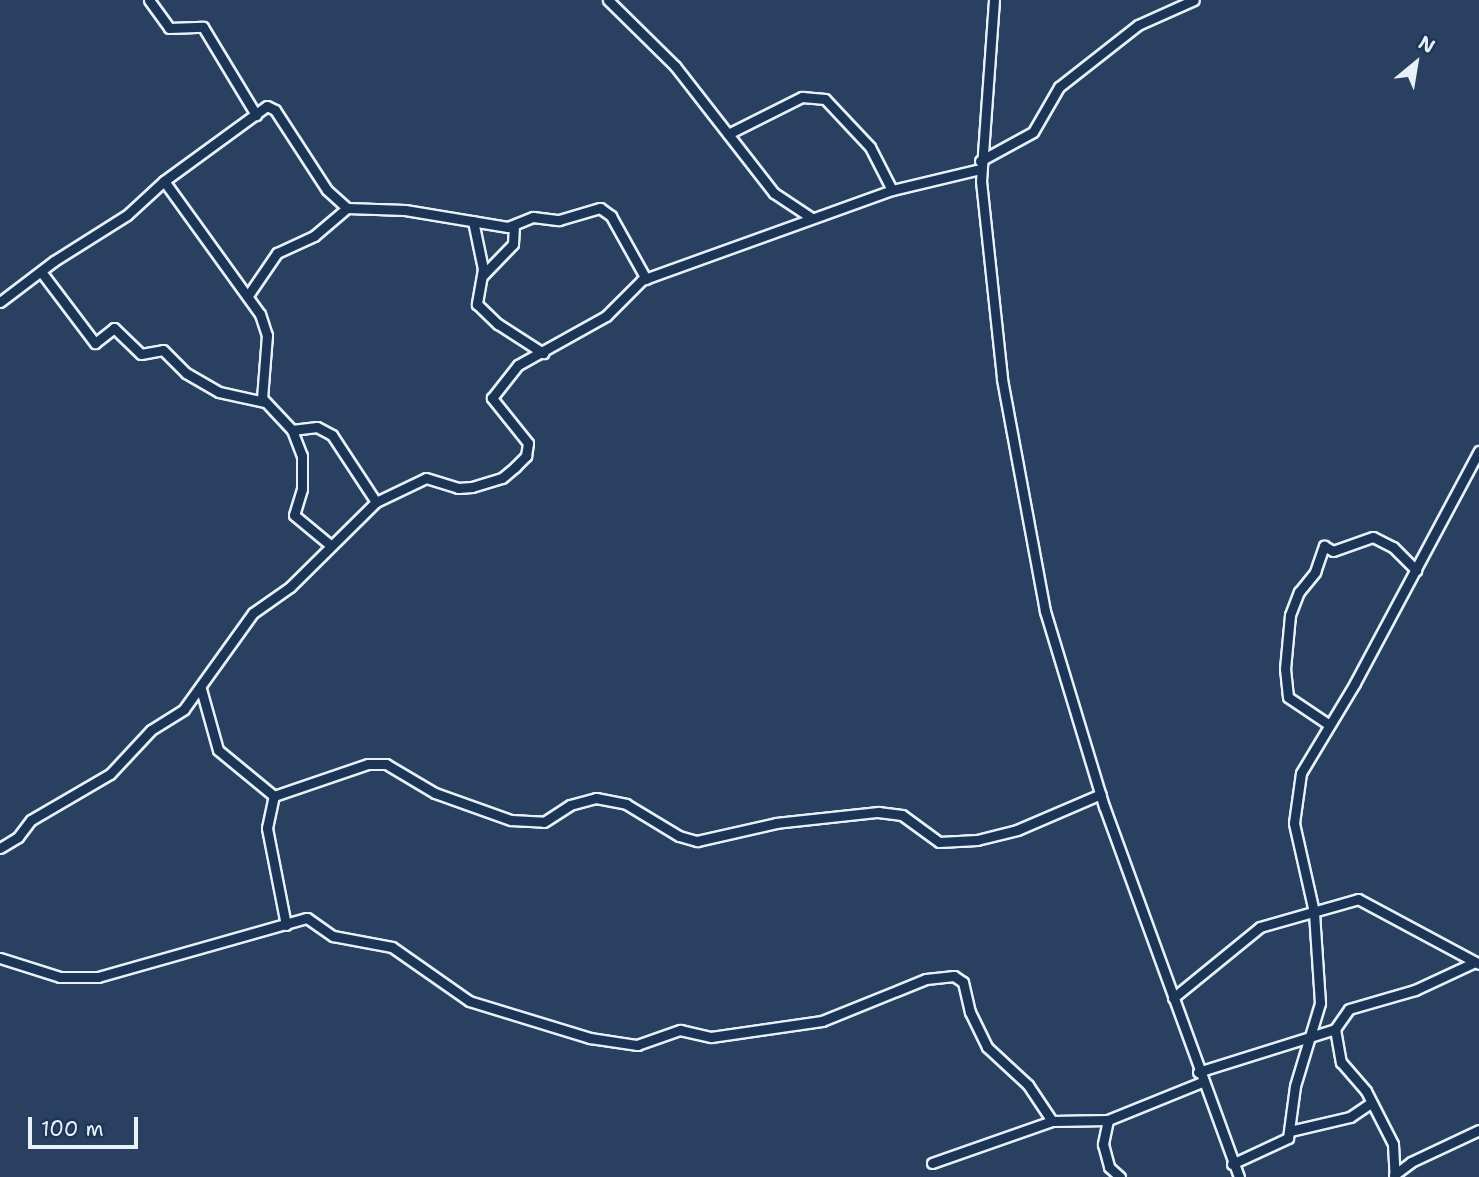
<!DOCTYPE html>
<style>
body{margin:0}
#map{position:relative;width:1479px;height:1177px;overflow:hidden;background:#294061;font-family:"Shantell Sans",sans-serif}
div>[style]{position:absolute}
.roads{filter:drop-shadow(2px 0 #e8f1f8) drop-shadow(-2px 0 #e8f1f8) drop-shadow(0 2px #e8f1f8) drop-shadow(0 -2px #e8f1f8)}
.minor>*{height:9px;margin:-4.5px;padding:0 4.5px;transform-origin:4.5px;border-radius:4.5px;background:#1d3557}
span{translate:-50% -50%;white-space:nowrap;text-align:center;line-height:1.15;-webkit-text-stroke:6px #1d3557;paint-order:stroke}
.north{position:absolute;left:1381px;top:28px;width:70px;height:70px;-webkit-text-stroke:5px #1d3557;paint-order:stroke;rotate:30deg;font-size:19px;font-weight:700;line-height:28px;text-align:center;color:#e8f1f8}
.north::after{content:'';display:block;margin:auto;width:24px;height:32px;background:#e8f1f8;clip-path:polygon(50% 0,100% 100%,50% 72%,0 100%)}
.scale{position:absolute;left:28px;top:1117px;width:110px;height:32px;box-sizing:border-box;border:4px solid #e8f1f8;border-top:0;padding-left:9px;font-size:21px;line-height:24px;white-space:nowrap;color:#e8f1f8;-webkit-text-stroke:5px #1d3557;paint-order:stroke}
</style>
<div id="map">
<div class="roads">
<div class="minor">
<i style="left:149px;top:0;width:34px;rotate:54deg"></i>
<i style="left:169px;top:28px;width:34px;rotate:-2deg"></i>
<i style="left:203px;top:27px;width:103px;rotate:58.9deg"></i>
<i style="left:608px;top:0;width:94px;rotate:44.6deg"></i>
<i style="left:675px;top:66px;width:161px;rotate:52.1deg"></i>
<i style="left:774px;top:193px;width:43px;rotate:33.7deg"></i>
<i style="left:994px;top:0;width:181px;rotate:94.1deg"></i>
<i style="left:981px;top:181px;width:199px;rotate:83.9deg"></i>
<i style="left:1002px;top:379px;width:236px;rotate:79.5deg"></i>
<i style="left:1045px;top:611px;width:204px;rotate:73.2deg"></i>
<i style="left:1104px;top:806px;width:395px;rotate:70deg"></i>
<i style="left:728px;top:134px;width:83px;rotate:-26.6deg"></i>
<i style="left:802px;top:97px;width:23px;rotate:5deg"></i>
<i style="left:825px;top:99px;width:66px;rotate:46.8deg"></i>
<i style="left:870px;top:147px;width:48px;rotate:62.9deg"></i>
<i style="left:980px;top:161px;width:60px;rotate:-28.7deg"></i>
<i style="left:1033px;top:132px;width:52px;rotate:-60deg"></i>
<i style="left:1059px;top:87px;width:100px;rotate:-38.1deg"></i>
<i style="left:1138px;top:25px;width:61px;rotate:-24.1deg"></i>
<i style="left:164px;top:181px;width:164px;rotate:54.2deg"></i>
<i style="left:260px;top:314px;width:22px;rotate:72deg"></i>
<i style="left:267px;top:335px;width:63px;rotate:94.5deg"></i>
<i style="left:262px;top:398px;width:44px;rotate:46.8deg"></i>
<i style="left:292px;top:430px;width:28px;rotate:69deg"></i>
<i style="left:302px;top:456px;width:33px;rotate:90deg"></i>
<i style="left:302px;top:489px;width:27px;rotate:107deg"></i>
<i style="left:294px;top:515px;width:45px;rotate:39.6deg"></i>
<i style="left:473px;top:221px;width:49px;rotate:78.2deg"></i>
<i style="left:483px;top:269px;width:36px;rotate:100deg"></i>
<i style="left:477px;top:304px;width:29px;rotate:44deg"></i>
<i style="left:498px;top:324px;width:54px;rotate:32.8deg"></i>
<i style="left:42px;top:273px;width:88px;rotate:52.9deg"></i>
<i style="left:95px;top:343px;width:24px;rotate:-38deg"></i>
<i style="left:114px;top:328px;width:37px;rotate:44deg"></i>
<i style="left:141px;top:354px;width:22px;rotate:-10deg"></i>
<i style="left:163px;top:350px;width:33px;rotate:45deg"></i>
<i style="left:186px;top:373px;width:38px;rotate:30deg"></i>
<i style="left:219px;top:392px;width:46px;rotate:12.5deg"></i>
<i style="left:483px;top:275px;width:43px;rotate:-45.9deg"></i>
<i style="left:513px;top:244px;width:18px;rotate:-87deg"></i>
<i style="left:249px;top:294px;width:50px;rotate:-55.7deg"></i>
<i style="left:277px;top:253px;width:41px;rotate:-24.7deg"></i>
<i style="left:314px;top:236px;width:43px;rotate:-40.3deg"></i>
<i style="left:0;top:302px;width:68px;rotate:-37.2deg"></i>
<i style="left:54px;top:261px;width:86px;rotate:-32.2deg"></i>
<i style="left:127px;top:215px;width:50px;rotate:-42.6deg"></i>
<i style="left:164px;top:181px;width:127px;rotate:-36.1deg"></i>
<i style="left:267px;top:106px;width:9px;rotate:27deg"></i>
<i style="left:275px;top:110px;width:95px;rotate:57deg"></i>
<i style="left:327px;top:190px;width:27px;rotate:42deg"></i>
<i style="left:347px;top:208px;width:58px;rotate:2deg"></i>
<i style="left:405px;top:210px;width:104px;rotate:9.4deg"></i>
<i style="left:508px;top:227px;width:27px;rotate:-22deg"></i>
<i style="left:533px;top:217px;width:26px;rotate:7deg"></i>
<i style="left:559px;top:220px;width:43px;rotate:-16.3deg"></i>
<i style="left:600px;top:208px;width:14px;rotate:36deg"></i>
<i style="left:611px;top:216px;width:72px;rotate:60.9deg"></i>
<i style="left:292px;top:430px;width:25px;rotate:-7deg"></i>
<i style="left:317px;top:427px;width:17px;rotate:28deg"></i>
<i style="left:332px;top:435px;width:80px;rotate:56.7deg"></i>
<i style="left:201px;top:689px;width:63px;rotate:74.4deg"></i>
<i style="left:218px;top:750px;width:72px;rotate:39.4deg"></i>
<i style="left:1328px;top:724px;width:48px;rotate:-146deg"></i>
<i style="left:1288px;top:697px;width:28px;rotate:-96deg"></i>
<i style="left:1285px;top:669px;width:54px;rotate:-84.7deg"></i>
<i style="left:1290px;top:615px;width:25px;rotate:-69deg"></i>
<i style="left:1299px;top:592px;width:26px;rotate:-51deg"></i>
<i style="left:1315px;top:572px;width:28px;rotate:-71deg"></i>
<i style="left:1324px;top:546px;width:10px;rotate:29deg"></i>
<i style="left:1333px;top:551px;width:42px;rotate:-19.3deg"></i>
<i style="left:1373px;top:537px;width:22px;rotate:27deg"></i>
<i style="left:1393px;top:547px;width:33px;rotate:45deg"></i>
<i style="left:0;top:848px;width:21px;rotate:-31deg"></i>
<i style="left:18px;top:837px;width:21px;rotate:-53deg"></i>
<i style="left:31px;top:820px;width:91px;rotate:-30.2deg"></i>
<i style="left:110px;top:774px;width:60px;rotate:-47deg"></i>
<i style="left:151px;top:730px;width:39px;rotate:-32deg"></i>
<i style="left:184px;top:709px;width:118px;rotate:-54.3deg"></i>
<i style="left:253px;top:613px;width:45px;rotate:-35.1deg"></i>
<i style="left:290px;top:587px;width:121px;rotate:-44.7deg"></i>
<i style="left:376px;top:502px;width:55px;rotate:-25.6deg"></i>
<i style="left:426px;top:478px;width:34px;rotate:17deg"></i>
<i style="left:458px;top:488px;width:14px;rotate:-4deg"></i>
<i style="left:472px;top:487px;width:31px;rotate:-17deg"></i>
<i style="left:502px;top:478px;width:17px;rotate:-40deg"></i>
<i style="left:515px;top:467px;width:16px;rotate:-45deg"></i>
<i style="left:526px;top:456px;width:13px;rotate:-81deg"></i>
<i style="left:528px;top:443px;width:58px;rotate:-128.7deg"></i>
<i style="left:492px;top:398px;width:42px;rotate:-51.8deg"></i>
<i style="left:518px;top:365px;width:101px;rotate:-29.1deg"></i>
<i style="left:606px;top:316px;width:51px;rotate:-45deg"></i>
<i style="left:642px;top:280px;width:266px;rotate:-19.8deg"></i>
<i style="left:892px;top:190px;width:90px;rotate:-13.4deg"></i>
<i style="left:286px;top:925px;width:99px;rotate:-101.1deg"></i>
<i style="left:267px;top:828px;width:33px;rotate:-78deg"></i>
<i style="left:274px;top:796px;width:99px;rotate:-18.8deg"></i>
<i style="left:368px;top:764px;width:18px"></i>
<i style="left:386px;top:764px;width:57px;rotate:30.6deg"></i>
<i style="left:435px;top:793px;width:81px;rotate:19.6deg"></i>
<i style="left:511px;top:820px;width:33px;rotate:3deg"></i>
<i style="left:544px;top:822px;width:31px;rotate:-33deg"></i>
<i style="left:570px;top:805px;width:27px;rotate:-15deg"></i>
<i style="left:596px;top:798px;width:31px;rotate:11deg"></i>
<i style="left:626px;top:804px;width:62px;rotate:31.1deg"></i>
<i style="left:679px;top:836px;width:19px;rotate:16deg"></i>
<i style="left:697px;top:841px;width:81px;rotate:-12.8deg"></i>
<i style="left:776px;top:823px;width:103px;rotate:-6.2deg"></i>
<i style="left:878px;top:812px;width:24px;rotate:7deg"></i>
<i style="left:902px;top:815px;width:46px;rotate:36.1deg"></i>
<i style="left:939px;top:842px;width:38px;rotate:-3deg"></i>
<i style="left:977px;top:840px;width:41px;rotate:-14deg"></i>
<i style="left:1017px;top:830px;width:91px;rotate:-23.2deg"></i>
<i style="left:0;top:958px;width:63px;rotate:17.6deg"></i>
<i style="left:60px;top:977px;width:38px"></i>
<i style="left:98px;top:977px;width:217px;rotate:-15.8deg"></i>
<i style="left:307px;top:918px;width:32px;rotate:35deg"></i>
<i style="left:333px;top:936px;width:60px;rotate:10.6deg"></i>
<i style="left:392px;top:947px;width:94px;rotate:35deg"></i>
<i style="left:469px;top:1001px;width:127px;rotate:17deg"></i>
<i style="left:590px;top:1038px;width:48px;rotate:8.5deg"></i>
<i style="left:637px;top:1045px;width:46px;rotate:-19.2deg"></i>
<i style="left:680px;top:1030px;width:32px;rotate:13deg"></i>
<i style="left:711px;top:1037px;width:112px;rotate:-8.2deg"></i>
<i style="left:822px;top:1021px;width:112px;rotate:-22deg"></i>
<i style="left:926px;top:979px;width:28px;rotate:-6deg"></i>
<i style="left:954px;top:976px;width:11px;rotate:34deg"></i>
<i style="left:963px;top:982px;width:31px;rotate:77deg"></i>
<i style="left:970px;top:1012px;width:39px;rotate:64deg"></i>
<i style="left:987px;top:1047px;width:56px;rotate:42.8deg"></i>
<i style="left:1028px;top:1085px;width:43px;rotate:56.3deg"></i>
<i style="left:1052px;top:1121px;width:56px;rotate:-1deg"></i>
<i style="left:1108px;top:1120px;width:101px;rotate:-22deg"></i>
<i style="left:1173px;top:998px;width:112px;rotate:-39.2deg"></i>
<i style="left:1260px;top:927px;width:102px;rotate:-15.9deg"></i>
<i style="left:1358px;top:899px;width:137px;rotate:28.2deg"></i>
<i style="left:1335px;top:1029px;width:34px;rotate:80deg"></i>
<i style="left:1341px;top:1062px;width:38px;rotate:49deg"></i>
<i style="left:1366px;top:1091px;width:59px;rotate:63deg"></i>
<i style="left:1393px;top:1144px;width:33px;rotate:87deg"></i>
<i style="left:1198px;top:1072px;width:144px;rotate:-17.4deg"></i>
<i style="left:1335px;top:1029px;width:24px;rotate:-55deg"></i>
<i style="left:1349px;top:1009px;width:69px;rotate:-16.1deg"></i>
<i style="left:1415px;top:990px;width:66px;rotate:-25deg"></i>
<i style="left:1108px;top:1120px;width:25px;rotate:102deg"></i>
<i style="left:1103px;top:1144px;width:24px;rotate:75deg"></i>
<i style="left:1109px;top:1167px;width:15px;rotate:42deg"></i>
<i style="left:1290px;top:1131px;width:62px;rotate:-13.1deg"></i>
<i style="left:1350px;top:1117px;width:25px;rotate:-34deg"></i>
<i style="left:932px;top:1163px;width:127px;rotate:-19.3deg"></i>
<i style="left:1232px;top:1164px;width:62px;rotate:-24.9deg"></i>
<i style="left:1288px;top:1138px;width:52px;rotate:-82.3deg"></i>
<i style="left:1295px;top:1086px;width:87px;rotate:-73.2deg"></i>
<i style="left:1320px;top:1003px;width:91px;rotate:-93.8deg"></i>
<i style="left:1314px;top:912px;width:91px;rotate:-102.7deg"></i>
<i style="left:1294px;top:823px;width:50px;rotate:-82deg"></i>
<i style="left:1301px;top:773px;width:105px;rotate:-59deg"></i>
<i style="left:1355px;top:683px;width:263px;rotate:-61.9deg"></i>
<i style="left:1394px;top:1175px;width:21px;rotate:-37deg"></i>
<i style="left:1411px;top:1162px;width:75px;rotate:-25.2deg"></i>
</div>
</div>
<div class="north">N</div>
<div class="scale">100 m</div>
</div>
